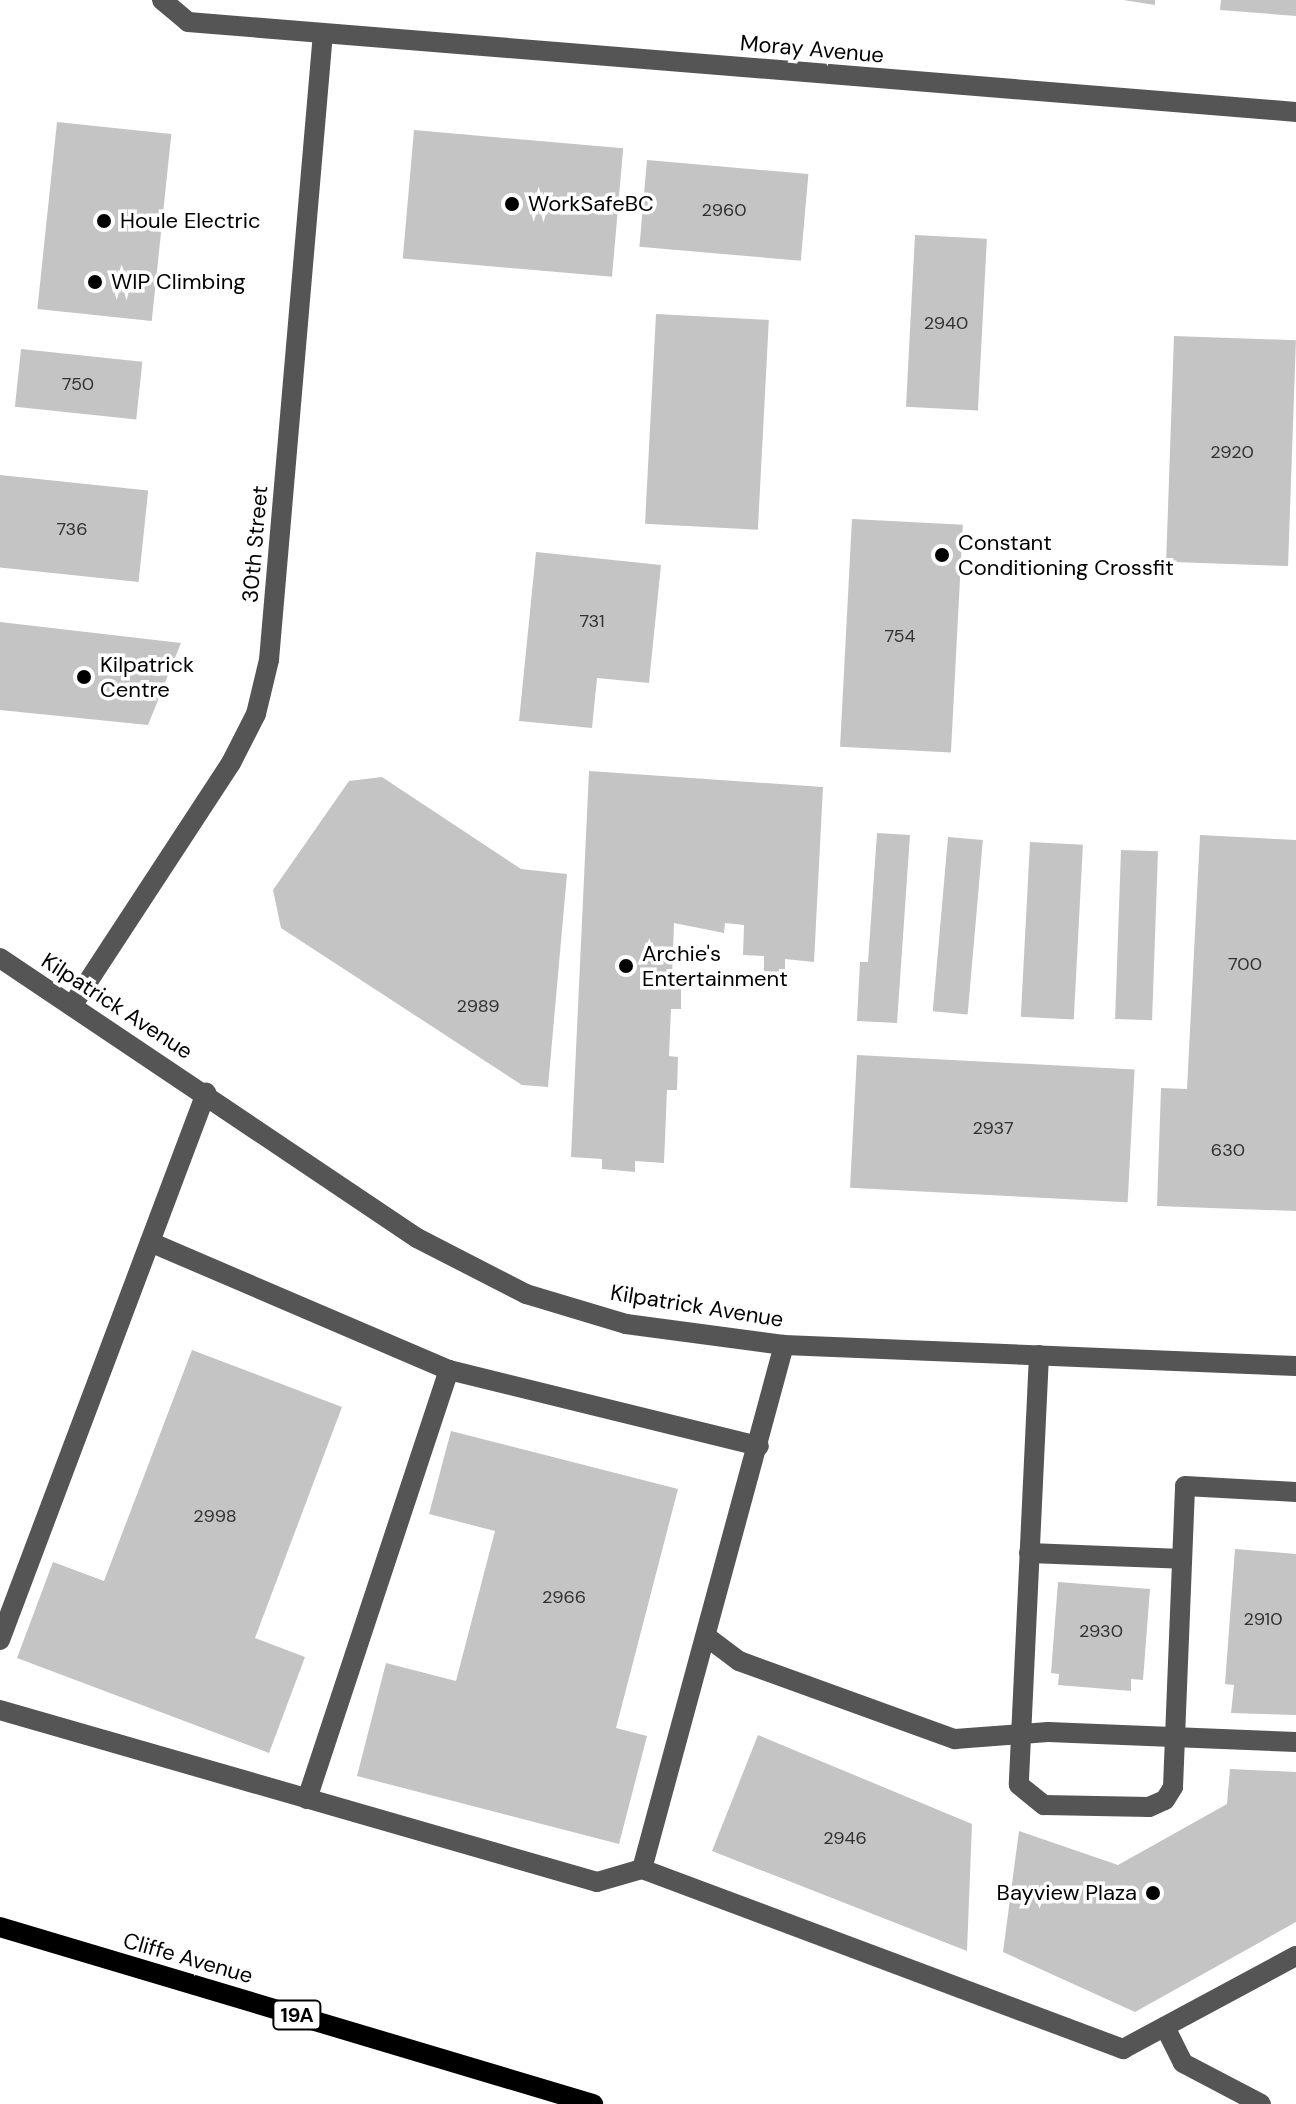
<!DOCTYPE html>
<style>
body{margin:0}
#map{position:relative;width:1296px;height:2104px;overflow:hidden;background:#fff;font-family:"DM Sans",sans-serif}
div>[style]{position:absolute}
.building>*{inset:0;background:#c4c4c4;transform-origin:0 0}
.minor>*{height:20px;margin:-10px;padding:0 10px;transform-origin:10px;border-radius:10px;background:#555}
.major>*{height:20px;margin:-10px;padding:0 10px;transform-origin:10px;border-radius:10px;background:#000}
.dots>*{width:22px;height:22px;translate:-50% -50%;box-sizing:border-box;border:4px solid #fff;border-radius:50%}
span{translate:-50% -50%;white-space:nowrap;text-align:center;line-height:1.15;-webkit-text-stroke:7px #fff;paint-order:stroke}
.number-label{font-size:18px;color:#313131}
.number-label span{-webkit-text-stroke-width:0}
.shield-label span{padding:2px 6px;background:#fff;border:2px solid;border-radius:6px;-webkit-text-stroke-width:0}
.shield-label{font-size:20px;color:#000;font-weight:700}
.street-label{font-size:22px;color:#000}
.poi-label{font-size:22px;color:#000}
.left{translate:0 -50%;text-align:left}
.right{translate:-100% -50%;text-align:right}
</style>
<div id="map">
<div class="building">
<i style="clip-path:polygon(1123px 0,1155px 0,1155px 5px)"></i>
<i style="clip-path:polygon(1221px 0,1296px 0,1296px 16px,1220px 10px)"></i>
<i style="left:57px;top:122px;width:115px;height:188px;rotate:6deg"></i>
<i style="left:414px;top:130px;width:210px;height:129px;rotate:5deg"></i>
<i style="left:647px;top:160px;width:162px;height:87px;rotate:5deg"></i>
<i style="left:915px;top:235px;width:72px;height:172px;rotate:3deg"></i>
<i style="left:656px;top:314px;width:113px;height:210px;rotate:3deg"></i>
<i style="left:1174px;top:336px;width:122px;height:226px;rotate:2deg"></i>
<i style="left:21px;top:349px;width:122px;height:58px;rotate:6deg"></i>
<i style="left:0;top:475px;width:149px;height:92px;rotate:6deg"></i>
<i style="left:852px;top:519px;width:111px;height:228px;rotate:3deg"></i>
<i style="clip-path:polygon(536px 552px,661px 565px,649px 683px,597px 678px,592px 728px,519px 721px)"></i>
<i style="clip-path:polygon(0 622px,181px 643px,148px 725px,0 710px)"></i>
<i style="clip-path:polygon(589px 771px,823px 787px,814px 962px,785px 959px,785px 974px,764px 971px,764px 956px,743px 955px,744px 925px,725px 923px,724px 933px,674px 923px,672px 977px,681px 977px,681px 1009px,671px 1009px,669px 1056px,678px 1057px,677px 1090px,667px 1090px,664px 1163px,635px 1161px,635px 1172px,602px 1169px,602px 1159px,571px 1157px)"></i>
<i style="clip-path:polygon(382px 777px,521px 869px,567px 874px,548px 1087px,522px 1085px,281px 928px,273px 890px,349px 781px)"></i>
<i style="clip-path:polygon(877px 833px,910px 835px,897px 1023px,857px 1021px,860px 962px,868px 962px)"></i>
<i style="clip-path:polygon(1200px 835px,1296px 840px,1296px 1211px,1157px 1206px,1161px 1088px,1187px 1089px)"></i>
<i style="left:948px;top:837px;width:35px;height:175px;rotate:5deg"></i>
<i style="left:1030px;top:842px;width:53px;height:175px;rotate:3deg"></i>
<i style="left:1121px;top:850px;width:37px;height:169px;rotate:2deg"></i>
<i style="left:857px;top:1055px;width:278px;height:133px;rotate:3deg"></i>
<i style="clip-path:polygon(192px 1350px,342px 1407px,255px 1638px,305px 1657px,269px 1753px,17px 1658px,53px 1562px,104px 1581px)"></i>
<i style="clip-path:polygon(451px 1431px,678px 1489px,616px 1728px,647px 1736px,619px 1844px,357px 1776px,386px 1663px,456px 1681px,495px 1531px,429px 1514px)"></i>
<i style="clip-path:polygon(1235px 1549px,1296px 1554px,1296px 1715px,1231px 1713px,1234px 1685px,1225px 1684px)"></i>
<i style="clip-path:polygon(1058px 1582px,1150px 1589px,1143px 1680px,1131px 1679px,1131px 1691px,1058px 1685px,1059px 1674px,1051px 1673px)"></i>
<i style="clip-path:polygon(758px 1735px,972px 1824px,967px 1951px,712px 1851px)"></i>
<i style="clip-path:polygon(1230px 1769px,1296px 1772px,1296px 1922px,1135px 2012px,1003px 1952px,1019px 1831px,1118px 1865px,1227px 1804px)"></i>
</div>
<div class="minor">
<i style="left:162px;top:0;width:34px;rotate:40deg"></i>
<i style="left:188px;top:22px;width:1112px;rotate:4.64deg"></i>
<i style="left:0;top:958px;width:502px;rotate:33.88deg"></i>
<i style="left:417px;top:1238px;width:123px;rotate:27.2deg"></i>
<i style="left:526px;top:1294px;width:104px;rotate:16.7deg"></i>
<i style="left:626px;top:1324px;width:159px;rotate:7.6deg"></i>
<i style="left:784px;top:1345px;width:512px;rotate:2.35deg"></i>
<i style="left:72px;top:1006px;width:290px;rotate:-56.8deg"></i>
<i style="left:231px;top:763px;width:55px;rotate:-63deg"></i>
<i style="left:256px;top:714px;width:56px;rotate:-76.5deg"></i>
<i style="left:269px;top:660px;width:629px;rotate:-85.08deg"></i>
<i style="left:150px;top:1242px;width:325px;rotate:23.2deg"></i>
<i style="left:449px;top:1370px;width:319px;rotate:13.8deg"></i>
<i style="left:1039px;top:1355px;width:430px;rotate:92.7deg"></i>
<i style="left:1019px;top:1785px;width:32px;rotate:39deg"></i>
<i style="left:1044px;top:1805px;width:105px;rotate:1.1deg"></i>
<i style="left:1149px;top:1807px;width:17px;rotate:-24deg"></i>
<i style="left:1165px;top:1800px;width:15px;rotate:-58deg"></i>
<i style="left:1173px;top:1787px;width:301px;rotate:-87.7deg"></i>
<i style="left:1185px;top:1486px;width:111px;rotate:3.1deg"></i>
<i style="left:1029px;top:1553px;width:153px;rotate:2.2deg"></i>
<i style="left:707px;top:1637px;width:40px;rotate:37deg"></i>
<i style="left:739px;top:1661px;width:230px;rotate:19.9deg"></i>
<i style="left:955px;top:1739px;width:93px;rotate:-4.3deg"></i>
<i style="left:1048px;top:1732px;width:248px;rotate:2.3deg"></i>
<i style="left:0;top:1640px;width:585px;rotate:-69.36deg"></i>
<i style="left:0;top:1710px;width:621px;rotate:16.07deg"></i>
<i style="left:597px;top:1882px;width:47px;rotate:-16.1deg"></i>
<i style="left:642px;top:1869px;width:514px;rotate:20.52deg"></i>
<i style="left:1123px;top:2049px;width:196px;rotate:-28.3deg"></i>
<i style="left:307px;top:1799px;width:452px;rotate:-71.7deg"></i>
<i style="left:642px;top:1869px;width:543px;rotate:-74.84deg"></i>
<i style="left:1165px;top:2027px;width:40px;rotate:63.4deg"></i>
<i style="left:1183px;top:2063px;width:88px;rotate:27.7deg"></i>
</div>
<div class="major">
<i style="left:0;top:1927px;width:619px;rotate:16.62deg"></i>
</div>
<div class="dots">
<i style="left:512px;top:204px;background:#000"></i>
<i style="left:104px;top:221px;background:#000"></i>
<i style="left:95px;top:282px;background:#000"></i>
<i style="left:942px;top:555px;background:#000"></i>
<i style="left:84px;top:677px;background:#000"></i>
<i style="left:626px;top:966px;background:#000"></i>
<i style="left:1153px;top:1893px;background:#000"></i>
</div>
<div class="number-label">
<span style="left:724px;top:210px">2960</span>
<span style="left:946px;top:323px">2940</span>
<span style="left:78px;top:384px">750</span>
<span style="left:1232px;top:452px">2920</span>
<span style="left:72px;top:529px">736</span>
<span style="left:592px;top:621px">731</span>
<span style="left:900px;top:636px">754</span>
<span style="left:1245px;top:964px">700</span>
<span style="left:478px;top:1006px">2989</span>
<span style="left:993px;top:1128px">2937</span>
<span style="left:1228px;top:1150px">630</span>
<span style="left:215px;top:1516px">2998</span>
<span style="left:564px;top:1597px">2966</span>
<span style="left:1263px;top:1619px">2910</span>
<span style="left:1101px;top:1631px">2930</span>
<span style="left:845px;top:1838px">2946</span>
</div>
<div class="shield-label">
<span style="left:297px;top:2015px">19A</span>
</div>
<div class="street-label">
<span style="left:812px;top:49px;rotate:5deg">Moray Avenue</span>
<span style="left:255px;top:544px;rotate:-85deg">30th Street</span>
<span style="left:117px;top:1006px;rotate:33deg">Kilpatrick Avenue</span>
<span style="left:697px;top:1306px;rotate:9deg">Kilpatrick Avenue</span>
<span style="left:188px;top:1958px;rotate:16deg">Cliffe Avenue</span>
</div>
<div class="poi-label">
<span class="left" style="left:528px;top:204px">WorkSafeBC</span>
<span class="left" style="left:120px;top:221px">Houle Electric</span>
<span class="left" style="left:111px;top:282px">WIP Climbing</span>
<span class="left" style="left:958px;top:555px">Constant<br>Conditioning Crossfit</span>
<span class="left" style="left:100px;top:677px">Kilpatrick<br>Centre</span>
<span class="left" style="left:642px;top:966px">Archie's<br>Entertainment</span>
<span class="right" style="left:1137px;top:1893px">Bayview Plaza</span>
</div>
</div>
